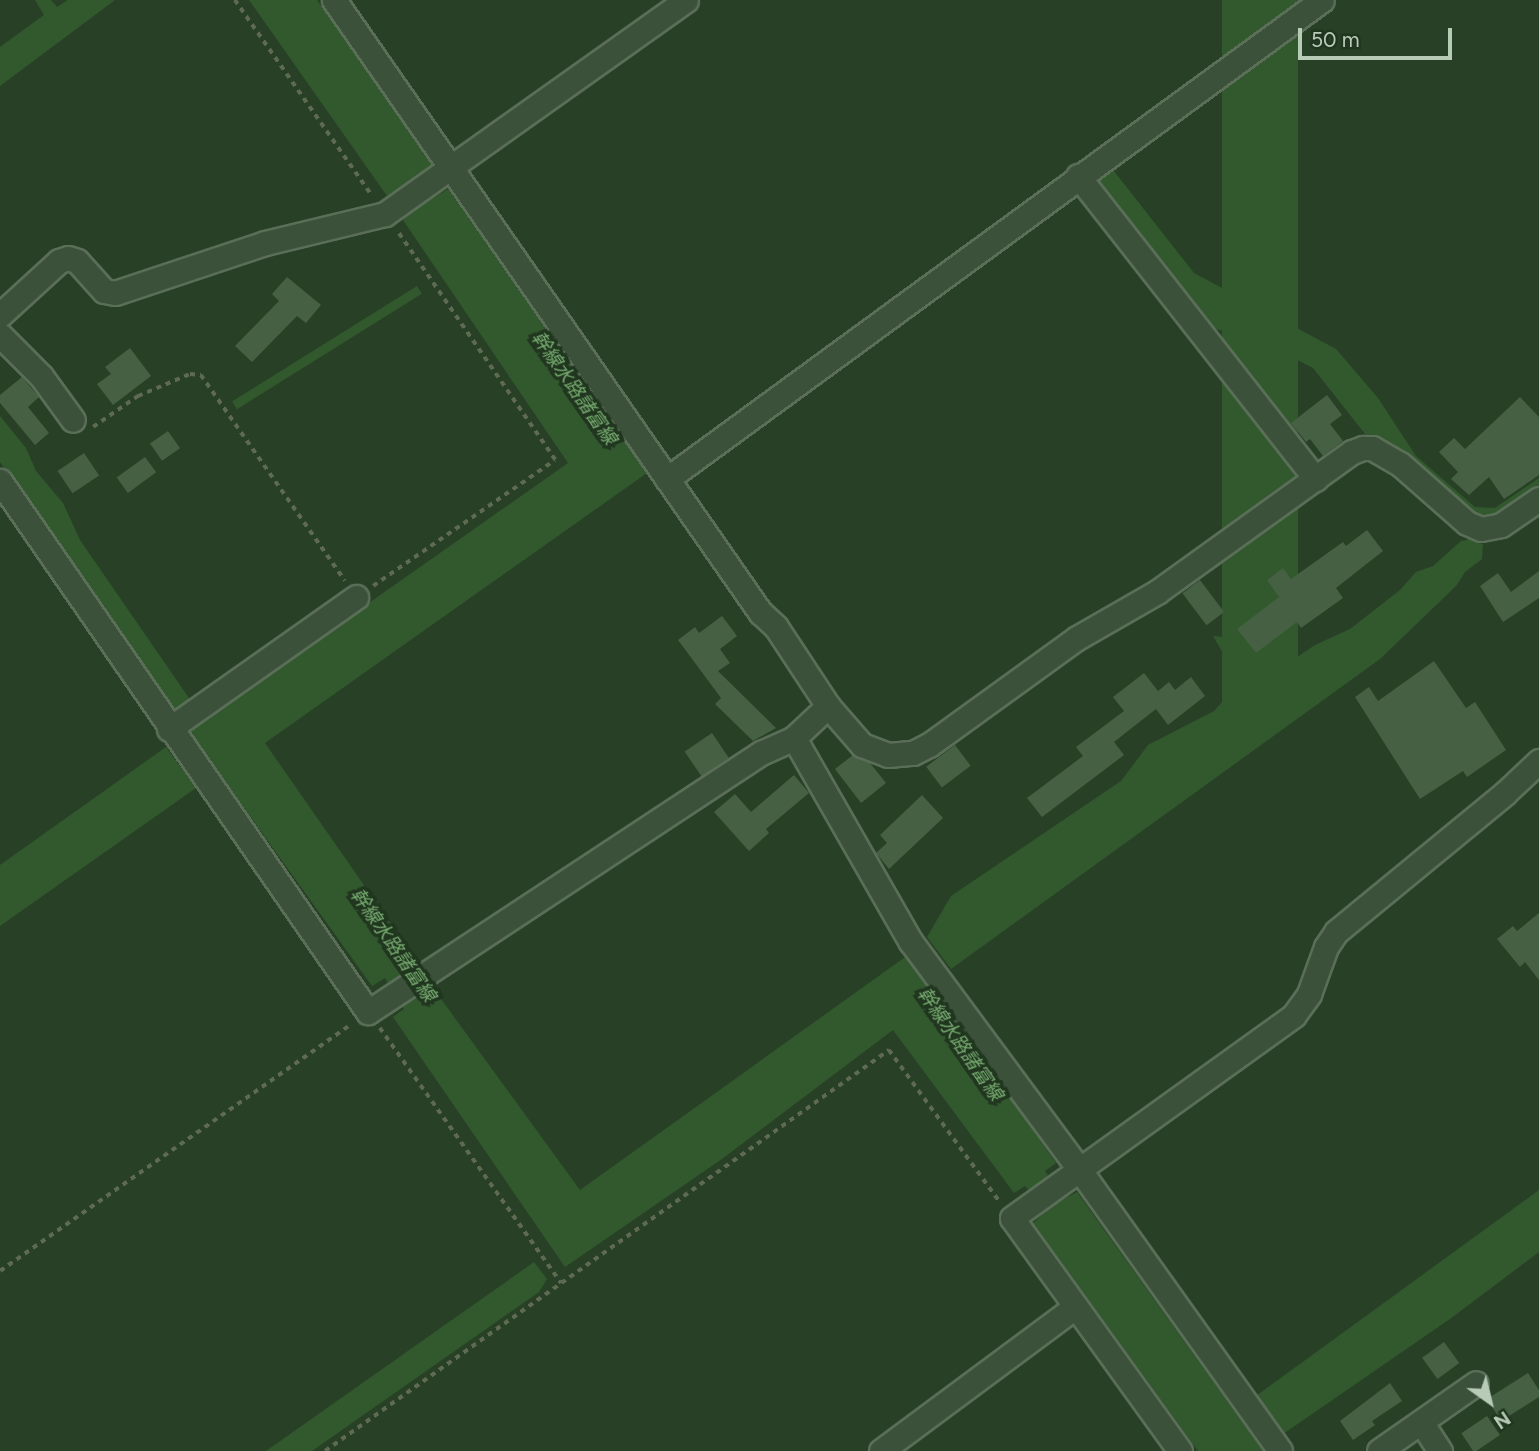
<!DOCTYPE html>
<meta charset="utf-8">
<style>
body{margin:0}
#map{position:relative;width:1539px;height:1451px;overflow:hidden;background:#284126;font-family:Figtree,"Noto Sans JP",sans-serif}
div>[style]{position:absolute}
.water>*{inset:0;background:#31592d;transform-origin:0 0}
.building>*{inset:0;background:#456042;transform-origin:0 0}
.path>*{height:3.5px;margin-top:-1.75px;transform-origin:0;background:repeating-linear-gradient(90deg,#5f6a52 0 5px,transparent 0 10px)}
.roads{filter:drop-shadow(2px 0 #5a6e58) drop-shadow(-2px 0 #5a6e58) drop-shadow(0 2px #5a6e58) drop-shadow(0 -2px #5a6e58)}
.street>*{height:23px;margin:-11.5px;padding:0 11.5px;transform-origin:11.5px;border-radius:11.5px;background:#3c513a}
span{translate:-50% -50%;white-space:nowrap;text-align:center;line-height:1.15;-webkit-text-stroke:7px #21361f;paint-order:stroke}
.water-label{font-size:19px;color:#76aa70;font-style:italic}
.north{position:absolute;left:1455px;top:1367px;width:70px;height:70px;-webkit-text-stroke:5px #21361f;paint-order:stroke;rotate:146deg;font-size:19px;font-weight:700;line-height:28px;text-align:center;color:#b8cbb7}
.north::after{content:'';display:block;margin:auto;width:24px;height:32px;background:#b8cbb7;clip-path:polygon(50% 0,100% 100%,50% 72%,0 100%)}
.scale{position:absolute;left:1298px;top:28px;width:154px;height:32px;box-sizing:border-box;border:4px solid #b8cbb7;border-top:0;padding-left:9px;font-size:21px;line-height:24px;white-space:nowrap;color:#b8cbb7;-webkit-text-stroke:5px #21361f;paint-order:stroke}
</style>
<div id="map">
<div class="water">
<i style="clip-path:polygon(35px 0,51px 0,57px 7px,68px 0,115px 0,0 86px,0 47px,44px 15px)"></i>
<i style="clip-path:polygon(249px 0,317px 0,432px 164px,418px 175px,435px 197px,448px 189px,647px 473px,265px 743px,414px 957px,402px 965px,408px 974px,423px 996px,433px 988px,580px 1190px,908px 955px,1056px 1163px,1045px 1171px,1049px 1177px,1064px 1199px,1077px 1192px,1263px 1451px,1198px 1451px,1033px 1223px,1045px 1212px,1030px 1191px,1025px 1186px,1014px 1193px,893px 1030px,722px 1159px,565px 1267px,393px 1017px,404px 1009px,385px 978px,372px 986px,188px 730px,568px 463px,403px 220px,415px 210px,401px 187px,387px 196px)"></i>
<i style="left:1222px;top:0;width:76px;height:713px"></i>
<i style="clip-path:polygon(1110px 166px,1194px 273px,1336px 349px,1378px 398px,1416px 456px,1475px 507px,1495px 508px,1539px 478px,1539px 490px,1492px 520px,1479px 520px,1474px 542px,1483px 544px,1482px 559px,1465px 572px,1456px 586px,1380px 659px,951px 969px,927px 937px,951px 896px,1121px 781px,1148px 745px,1214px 711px,1240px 682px,1213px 636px,1226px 637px,1262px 674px,1287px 664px,1315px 645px,1350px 629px,1400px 590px,1416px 572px,1433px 566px,1461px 541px,1467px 540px,1472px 518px,1409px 463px,1365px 434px,1313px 368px,1266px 344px,1210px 327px,1094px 178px)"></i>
<i style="left:417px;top:286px;width:9px;height:218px;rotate:58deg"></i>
<i style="clip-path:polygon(0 416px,26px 448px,36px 471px,63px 503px,80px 540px,191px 701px,173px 714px,0 462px)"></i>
<i style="clip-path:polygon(166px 747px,196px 788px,0 926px,0 865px)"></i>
<i style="clip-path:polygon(1539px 1190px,1539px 1252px,1450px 1319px,1283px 1434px,1256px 1396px)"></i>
<i style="clip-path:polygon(534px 1262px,547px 1279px,539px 1292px,312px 1451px,266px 1451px)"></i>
</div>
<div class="building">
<i style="clip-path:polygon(287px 277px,321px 305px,306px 323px,297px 316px,252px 362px,235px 346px,279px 301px,272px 294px)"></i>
<i style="clip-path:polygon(130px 348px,151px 376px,113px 405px,97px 384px,111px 374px,105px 367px)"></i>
<i style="clip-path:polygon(22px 377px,39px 397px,28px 407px,49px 433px,35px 445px,0 403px,0 395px)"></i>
<i style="clip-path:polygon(1327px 395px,1342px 415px,1330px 424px,1343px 441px,1323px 456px,1310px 439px,1306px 442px,1291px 423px)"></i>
<i style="clip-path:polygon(1520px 397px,1539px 417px,1539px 475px,1504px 499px,1489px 477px,1469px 495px,1451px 479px,1458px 472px,1439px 452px,1454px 438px,1465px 449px)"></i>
<i style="left:168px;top:431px;width:21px;height:22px;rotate:55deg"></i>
<i style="left:84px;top:453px;width:27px;height:32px;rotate:56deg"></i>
<i style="left:145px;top:457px;width:19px;height:35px;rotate:54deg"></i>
<i style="clip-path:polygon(1367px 530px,1383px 551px,1336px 588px,1343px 598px,1301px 628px,1297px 622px,1256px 653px,1237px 629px,1279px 597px,1267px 580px,1283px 568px,1291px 579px,1343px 542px,1346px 546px)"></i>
<i style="clip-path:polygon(1539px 571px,1539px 598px,1503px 622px,1480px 586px,1498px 573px,1511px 592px)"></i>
<i style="left:1200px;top:580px;width:40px;height:22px;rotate:53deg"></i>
<i style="clip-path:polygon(722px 616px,737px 636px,720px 649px,730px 663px,718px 671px,776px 728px,753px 741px,715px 704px,721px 698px,678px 640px,695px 627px,699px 633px)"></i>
<i style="clip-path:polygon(1434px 661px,1466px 708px,1475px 702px,1506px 750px,1467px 777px,1463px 771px,1420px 799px,1355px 697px,1369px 687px,1378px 701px)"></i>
<i style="clip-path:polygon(1144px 673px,1158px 691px,1169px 682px,1175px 690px,1191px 677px,1205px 696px,1168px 725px,1156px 709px,1114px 742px,1124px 755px,1042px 817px,1027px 798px,1083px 756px,1076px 747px,1124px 711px,1113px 697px)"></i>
<i style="left:712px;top:733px;width:30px;height:33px;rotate:56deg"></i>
<i style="left:955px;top:745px;width:26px;height:36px;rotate:53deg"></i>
<i style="clip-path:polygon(853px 755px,870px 763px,886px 783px,861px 803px,835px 769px)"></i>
<i style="clip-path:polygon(794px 775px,809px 793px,766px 829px,769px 833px,749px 851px,714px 812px,735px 794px,751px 812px)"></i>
<i style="clip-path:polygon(922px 795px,943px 818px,889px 869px,876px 853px,887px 843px,880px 835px)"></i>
<i style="clip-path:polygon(1539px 913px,1539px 980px,1525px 962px,1520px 967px,1497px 939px,1513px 926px,1517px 931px)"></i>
<i style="left:1444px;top:1342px;width:26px;height:27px;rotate:54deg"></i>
<i style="clip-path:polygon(1528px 1373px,1539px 1390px,1539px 1397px,1501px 1421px,1487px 1399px)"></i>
<i style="clip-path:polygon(1390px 1383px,1402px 1401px,1372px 1421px,1375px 1425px,1353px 1440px,1340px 1421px)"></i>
<i style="left:1487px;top:1416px;width:23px;height:31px;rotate:56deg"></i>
</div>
<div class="path">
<i style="left:235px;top:0;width:239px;rotate:55deg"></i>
<i style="left:93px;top:427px;width:55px;rotate:-34.6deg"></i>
<i style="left:138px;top:396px;width:56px;rotate:-22.9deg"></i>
<i style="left:190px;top:374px;width:11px;rotate:5deg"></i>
<i style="left:201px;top:375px;width:251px;rotate:55deg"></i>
<i style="left:373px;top:586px;width:221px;rotate:-34.7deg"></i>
<i style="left:555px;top:460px;width:278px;rotate:-124.6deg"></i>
<i style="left:380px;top:1028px;width:313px;rotate:54.6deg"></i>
<i style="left:0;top:1271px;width:428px;rotate:-35.1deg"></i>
<i style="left:325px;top:1451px;width:692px;rotate:-35.41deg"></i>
<i style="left:889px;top:1050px;width:188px;rotate:53.9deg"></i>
</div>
<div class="roads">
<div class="street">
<i style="left:334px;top:0;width:746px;rotate:55.16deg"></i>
<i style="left:760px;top:612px;width:22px;rotate:43deg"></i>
<i style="left:776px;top:627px;width:95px;rotate:56.6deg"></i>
<i style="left:828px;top:706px;width:52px;rotate:48.9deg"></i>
<i style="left:862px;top:745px;width:28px;rotate:21deg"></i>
<i style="left:888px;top:755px;width:25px;rotate:-5deg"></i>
<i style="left:913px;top:753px;width:18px;rotate:-27deg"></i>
<i style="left:929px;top:745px;width:183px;rotate:-35.9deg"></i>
<i style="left:1077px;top:638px;width:92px;rotate:-29.9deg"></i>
<i style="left:1157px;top:592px;width:240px;rotate:-35.7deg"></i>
<i style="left:1352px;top:452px;width:12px;rotate:-20deg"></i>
<i style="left:1363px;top:448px;width:9px"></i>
<i style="left:1372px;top:448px;width:32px;rotate:30deg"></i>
<i style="left:1400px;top:464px;width:89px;rotate:41.4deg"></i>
<i style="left:1467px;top:523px;width:15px;rotate:23deg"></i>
<i style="left:1481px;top:529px;width:20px;rotate:-11deg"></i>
<i style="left:1501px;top:525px;width:46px;rotate:-34.4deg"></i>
<i style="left:1078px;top:176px;width:385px;rotate:51.9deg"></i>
<i style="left:0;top:315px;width:80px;rotate:-42.5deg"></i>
<i style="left:59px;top:261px;width:9px;rotate:-18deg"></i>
<i style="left:68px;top:258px;width:9px;rotate:18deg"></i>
<i style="left:77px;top:261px;width:40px;rotate:48deg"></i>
<i style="left:104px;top:291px;width:11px;rotate:10deg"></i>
<i style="left:115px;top:293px;width:158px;rotate:-18.4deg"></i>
<i style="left:265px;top:243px;width:123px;rotate:-13.6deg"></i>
<i style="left:385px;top:214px;width:369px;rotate:-35.4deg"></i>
<i style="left:0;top:335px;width:58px;rotate:45deg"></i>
<i style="left:41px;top:376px;width:54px;rotate:54deg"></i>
<i style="left:667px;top:479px;width:811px;rotate:-36.18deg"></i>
<i style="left:0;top:481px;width:646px;rotate:55.28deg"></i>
<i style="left:368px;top:1012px;width:471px;rotate:-33.4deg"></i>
<i style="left:761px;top:753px;width:36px;rotate:-24deg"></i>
<i style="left:828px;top:706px;width:47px;rotate:136.7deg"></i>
<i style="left:794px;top:738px;width:235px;rotate:60.2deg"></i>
<i style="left:911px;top:942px;width:282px;rotate:53.5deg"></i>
<i style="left:1079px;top:1169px;width:346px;rotate:54.5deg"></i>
<i style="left:169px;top:729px;width:229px;rotate:-35.2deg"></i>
<i style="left:1421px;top:1422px;width:35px;rotate:57deg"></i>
<i style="left:881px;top:1451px;width:242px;rotate:-36.6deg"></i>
<i style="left:1180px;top:1451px;width:287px;rotate:-125.8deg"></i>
<i style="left:1012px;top:1218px;width:347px;rotate:-35.7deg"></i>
<i style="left:1294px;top:1015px;width:26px;rotate:-54deg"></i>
<i style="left:1309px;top:994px;width:50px;rotate:-70.1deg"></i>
<i style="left:1326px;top:947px;width:18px;rotate:-56deg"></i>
<i style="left:1336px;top:932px;width:219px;rotate:-39.4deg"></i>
<i style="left:1505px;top:793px;width:47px;rotate:-43.3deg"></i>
<i style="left:1379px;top:1451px;width:118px;rotate:-35deg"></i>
</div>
</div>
<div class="water-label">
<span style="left:574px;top:388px;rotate:55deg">幹線水路諸富線</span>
<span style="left:393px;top:945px;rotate:55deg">幹線水路諸富線</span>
<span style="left:960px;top:1044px;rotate:55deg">幹線水路諸富線</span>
</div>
<div class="north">N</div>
<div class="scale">50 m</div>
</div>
